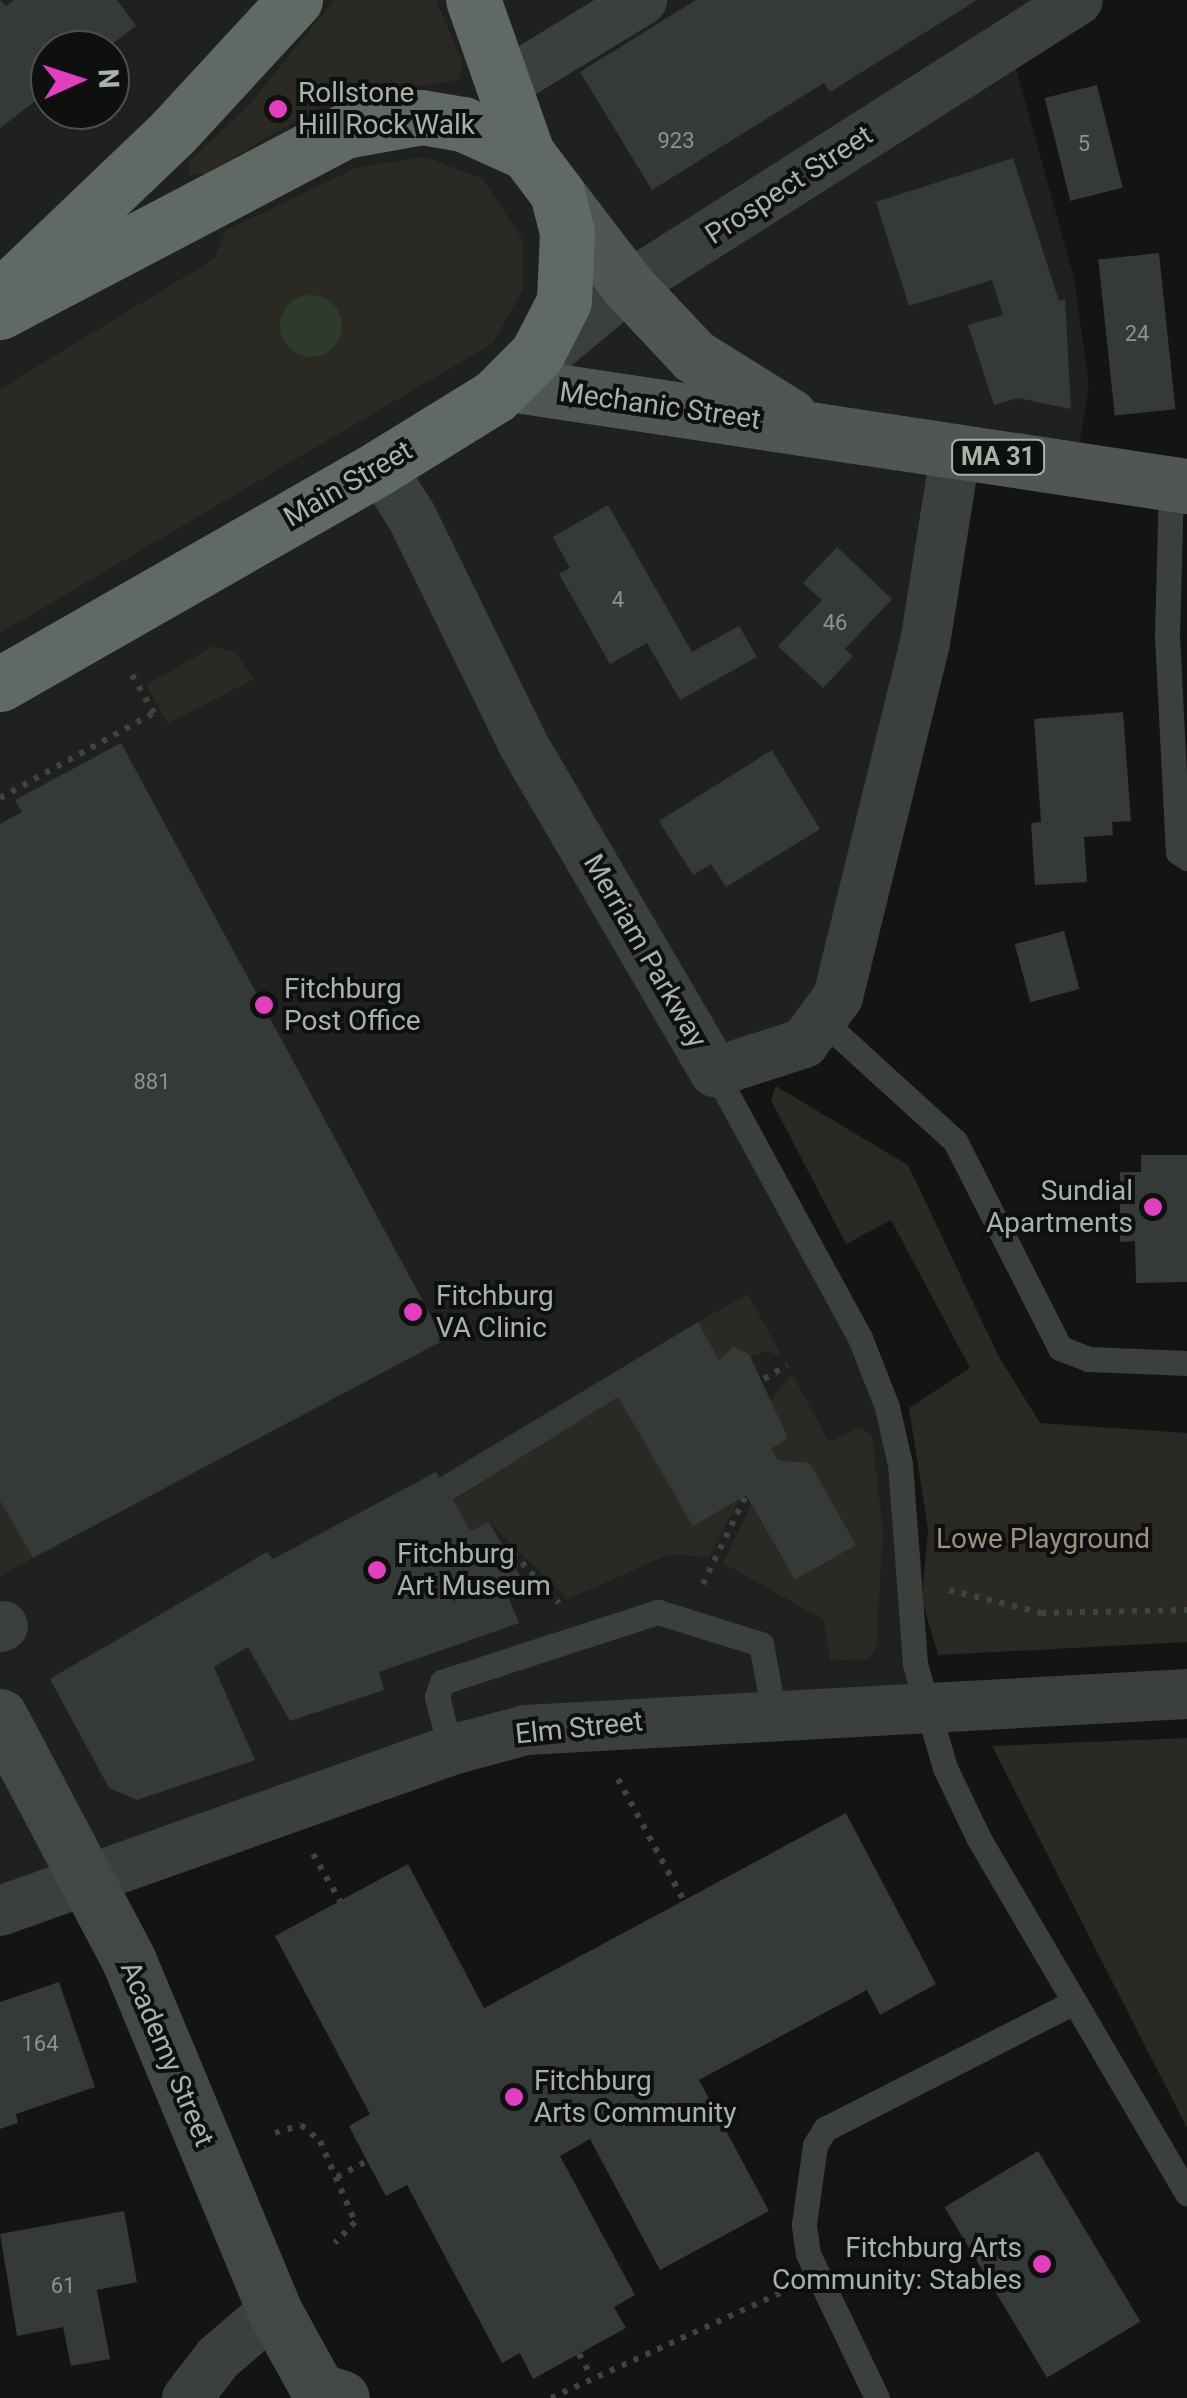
<!DOCTYPE html>
<style>
body{margin:0}
#map{position:relative;width:1187px;height:2398px;overflow:hidden;background:#131413;font-family:Roboto,sans-serif}
div>[style]{position:absolute}
.built>*{inset:0;background:#1f2120}
.green>*{inset:0;background:#2b2923}
.water>*{inset:0;background:#2d3b2d}
.round{border-radius:50%}
.building>*{inset:0;background:#353937;transform-origin:0 0}
.path>*{height:6px;margin-top:-3px;transform-origin:0;background:repeating-linear-gradient(90deg,#3e4540 0 5px,transparent 0 13px)}
.lane>*{height:25px;margin:-12.5px;padding:0 12.5px;transform-origin:12.5px;border-radius:12.5px;background:#3b403d}
.street>*{height:50px;margin:-25px;padding:0 25px;transform-origin:25px;border-radius:25px;background:#3b403d}
.secondary>*{height:55px;margin:-27.5px;padding:0 27.5px;transform-origin:27.5px;border-radius:27.5px;background:#424844}
.primary>*{height:55px;margin:-27.5px;padding:0 27.5px;transform-origin:27.5px;border-radius:27.5px;background:#505753}
.highway>*{height:55px;margin:-27.5px;padding:0 27.5px;transform-origin:27.5px;border-radius:27.5px;background:#606963}
.dots>*{width:28px;height:28px;translate:-50% -50%;box-sizing:border-box;border:5px solid #0e0f0e;border-radius:50%}
span{translate:-50% -50%;white-space:nowrap;text-align:center;line-height:1.15;-webkit-text-stroke:8px #0e0f0e;paint-order:stroke}
.number-label{font-size:22px;color:#89948c}
.number-label span{-webkit-text-stroke-width:0}
.shield-label span{padding:2px 8px;background:#0e0f0e;border:2px solid;border-radius:8px;-webkit-text-stroke-width:0}
.shield-label{font-size:25px;color:#a5b3a9;font-weight:700}
.poi-label{font-size:28px;color:#a5b3a9}
.left{translate:0 -50%;text-align:left}
.right{translate:-100% -50%;text-align:right}
.street-label{font-size:28px;color:#a5b3a9}
.park-label{font-size:28px;color:#9d917e}
.north{position:absolute;left:30px;top:30px;width:100px;height:100px;box-sizing:border-box;background:#0e0f0e;border:2px solid #4a514c;border-radius:50%;rotate:87deg;font-size:28px;font-weight:700;line-height:40px;text-align:center;color:#a5b3a9}
.north::after{content:'';display:block;margin:auto;width:35px;height:45px;background:#e03fbe;clip-path:polygon(50% 0,100% 100%,50% 72%,0 100%)}
</style>
<div id="map">
<div class="built">
<i style="clip-path:polygon(evenodd,0 0,1080px 0,1012px 54px,1074px 278px,1089px 385px,1075px 471px,956px 450px,838px 997px,716px 1072px,887px 1407px,923px 1704px,587px 1723px,0 1911px,0 0,50px 50px,110px 50px,110px 110px,50px 110px,50px 50px)"></i>
</div>
<div class="green">
<i style="clip-path:polygon(334px 0,436px 0,463px 64px,459px 80px,356px 94px,316px 109px,205px 174px,189px 175px,188px 163px,251px 103px)"></i>
<i style="clip-path:polygon(425px 157px,483px 179px,524px 242px,523px 289px,493px 343px,0 633px,0 389px,214px 259px,226px 230px,358px 167px)"></i>
<i style="clip-path:polygon(214px 646px,235px 652px,254px 679px,168px 724px,146px 685px)"></i>
<i style="clip-path:polygon(776px 1086px,908px 1165px,999px 1357px,1040px 1423px,1187px 1433px,1187px 1642px,938px 1655px,922px 1600px,928px 1529px,909px 1408px,970px 1368px,891px 1220px,846px 1244px,771px 1100px)"></i>
<i style="clip-path:polygon(748px 1294px,782px 1357px,767px 1351px,750px 1357px,733px 1347px,719px 1360px,698px 1322px)"></i>
<i style="clip-path:polygon(792px 1374px,829px 1442px,860px 1427px,872px 1435px,883px 1531px,876px 1648px,869px 1659px,830px 1660px,824px 1620px,723px 1563px,751px 1505px,795px 1580px,856px 1545px,810px 1463px,778px 1460px,771px 1449px,787px 1438px,768px 1404px)"></i>
<i style="clip-path:polygon(618px 1397px,693px 1525px,740px 1498px,709px 1557px,670px 1554px,568px 1599px,489px 1522px,470px 1531px,453px 1501px)"></i>
<i style="clip-path:polygon(0 1501px,33px 1558px,0 1577px)"></i>
<i style="clip-path:polygon(1187px 1738px,1187px 2128px,992px 1746px)"></i>
</div>
<div class="water">
<i class="round" style="left:280px;top:295px;width:62px;height:62px"></i>
</div>
<div class="building">
<i style="clip-path:polygon(0 0,6px 6px,14px 0,117px 0,136px 26px,104px 50px,50px 50px,50px 90px,0 128px)"></i>
<i style="clip-path:polygon(696px 0,977px 0,830px 92px,824px 83px,652px 190px,580px 72px)"></i>
<i style="left:1097px;top:85px;width:106px;height:54px;rotate:76deg"></i>
<i style="clip-path:polygon(1013px 158px,1059px 301px,1065px 299px,1071px 409px,1018px 398px,994px 405px,968px 325px,1003px 315px,992px 280px,909px 306px,876px 202px)"></i>
<i style="left:1159px;top:253px;width:157px;height:61px;rotate:84deg"></i>
<i style="clip-path:polygon(608px 505px,692px 652px,739px 626px,757px 657px,680px 700px,647px 643px,610px 664px,559px 574px,570px 568px,553px 537px)"></i>
<i style="clip-path:polygon(837px 547px,892px 599px,845px 649px,853px 656px,823px 688px,778px 646px,822px 600px,803px 583px)"></i>
<i style="clip-path:polygon(1123px 712px,1131px 821px,1112px 822px,1113px 835px,1084px 837px,1087px 882px,1035px 885px,1031px 823px,1041px 822px,1034px 719px)"></i>
<i style="clip-path:polygon(121px 743px,444px 1340px,33px 1558px,0 1501px,0 824px,22px 812px,15px 800px)"></i>
<i style="clip-path:polygon(772px 750px,820px 829px,726px 887px,711px 864px,693px 875px,659px 821px)"></i>
<i style="left:1064px;top:931px;width:60px;height:51px;rotate:75deg"></i>
<i style="clip-path:polygon(1141px 1155px,1187px 1155px,1187px 1282px,1136px 1283px,1135px 1241px,1120px 1242px,1120px 1172px,1141px 1172px)"></i>
<i style="clip-path:polygon(698px 1322px,719px 1360px,733px 1347px,749px 1354px,788px 1438px,771px 1449px,778px 1460px,810px 1463px,856px 1545px,795px 1580px,746px 1495px,693px 1526px,618px 1397px,453px 1500px,470px 1531px,489px 1522px,526px 1586px,508px 1596px,519px 1623px,379px 1672px,384px 1690px,290px 1721px,248px 1647px,214px 1667px,255px 1760px,137px 1800px,109px 1788px,50px 1679px,267px 1552px,273px 1559px,436px 1472px,439px 1478px)"></i>
<i style="clip-path:polygon(846px 1813px,936px 1984px,880px 2015px,867px 1990px,699px 2080px,769px 2211px,660px 2270px,590px 2139px,560px 2156px,635px 2295px,614px 2307px,626px 2328px,533px 2379px,520px 2353px,502px 2363px,407px 2185px,386px 2196px,367px 2161px,349px 2126px,370px 2114px,275px 1936px,408px 1864px,484px 2008px)"></i>
<i style="clip-path:polygon(59px 1982px,95px 2087px,16px 2114px,18px 2123px,0 2129px,0 2002px)"></i>
<i style="left:1038px;top:2151px;width:199px;height:109px;rotate:59deg"></i>
<i style="clip-path:polygon(124px 2211px,137px 2282px,97px 2290px,110px 2359px,71px 2366px,63px 2327px,17px 2336px,0 2234px)"></i>
</div>
<div class="path">
<i style="left:0;top:798px;width:176px;rotate:-28.9deg"></i>
<i style="left:154px;top:713px;width:46px;rotate:-119.9deg"></i>
<i style="left:764px;top:1379px;width:27px;rotate:-31deg"></i>
<i style="left:508px;top:1556px;width:6px;rotate:-31deg"></i>
<i style="left:513px;top:1553px;width:68px;rotate:47.4deg"></i>
<i style="left:703px;top:1584px;width:99px;rotate:-64.2deg"></i>
<i style="left:949px;top:1590px;width:95px;rotate:14deg"></i>
<i style="left:1041px;top:1613px;width:146px;rotate:-1.2deg"></i>
<i style="left:618px;top:1779px;width:139px;rotate:61.6deg"></i>
<i style="left:313px;top:1854px;width:54px;rotate:60.1deg"></i>
<i style="left:275px;top:2133px;width:27px;rotate:-17deg"></i>
<i style="left:301px;top:2125px;width:25px;rotate:40deg"></i>
<i style="left:320px;top:2141px;width:88px;rotate:66.6deg"></i>
<i style="left:355px;top:2222px;width:29px;rotate:134deg"></i>
<i style="left:337px;top:2177px;width:34px;rotate:-28deg"></i>
<i style="left:579px;top:2354px;width:25px;rotate:61deg"></i>
<i style="left:551px;top:2398px;width:255px;rotate:-24.6deg"></i>
</div>
<div class="lane">
<i style="left:1171px;top:484px;width:152px;rotate:91.5deg"></i>
<i style="left:1167px;top:636px;width:216px;rotate:87.1deg"></i>
<i style="left:1178px;top:852px;width:11px;rotate:34deg"></i>
<i style="left:824px;top:1022px;width:177px;rotate:42.3deg"></i>
<i style="left:955px;top:1141px;width:232px;rotate:63.1deg"></i>
<i style="left:1060px;top:1348px;width:30px;rotate:21deg"></i>
<i style="left:1088px;top:1359px;width:99px;rotate:2.3deg"></i>
<i style="left:715px;top:1072px;width:303px;rotate:61.4deg"></i>
<i style="left:860px;top:1338px;width:74px;rotate:68.6deg"></i>
<i style="left:887px;top:1407px;width:58px;rotate:77.2deg"></i>
<i style="left:900px;top:1464px;width:201px;rotate:85.7deg"></i>
<i style="left:915px;top:1664px;width:108px;rotate:73.9deg"></i>
<i style="left:945px;top:1768px;width:79px;rotate:64.4deg"></i>
<i style="left:979px;top:1839px;width:411px;rotate:59.6deg"></i>
<i style="left:451px;top:1751px;width:56px;rotate:-104.5deg"></i>
<i style="left:437px;top:1697px;width:16px;rotate:-72deg"></i>
<i style="left:442px;top:1682px;width:227px;rotate:-18deg"></i>
<i style="left:658px;top:1612px;width:108px;rotate:17.3deg"></i>
<i style="left:761px;top:1644px;width:70px;rotate:79.3deg"></i>
<i style="left:877px;top:2398px;width:160px;rotate:-115.6deg"></i>
<i style="left:808px;top:2254px;width:30px;rotate:-98deg"></i>
<i style="left:804px;top:2224px;width:80px;rotate:-82.1deg"></i>
<i style="left:815px;top:2145px;width:19px;rotate:-58deg"></i>
<i style="left:825px;top:2129px;width:280px;rotate:-27deg"></i>
</div>
<div class="street">
<i style="left:503px;top:85px;width:163px;rotate:-31.4deg"></i>
<i style="left:533px;top:365px;width:124px;rotate:-39.7deg"></i>
<i style="left:628px;top:286px;width:533px;rotate:-32.44deg"></i>
<i style="left:380px;top:467px;width:59px;rotate:57.4deg"></i>
<i style="left:412px;top:517px;width:253px;rotate:63.9deg"></i>
<i style="left:523px;top:744px;width:380px;rotate:59.7deg"></i>
<i style="left:715px;top:1072px;width:94px;rotate:-18deg"></i>
<i style="left:804px;top:1043px;width:57px;rotate:-53.5deg"></i>
<i style="left:838px;top:997px;width:365px;rotate:-76.2deg"></i>
<i style="left:925px;top:643px;width:196px;rotate:-80.9deg"></i>
<i style="left:0;top:1627px;width:3px;rotate:-18deg"></i>
<i style="left:0;top:1911px;width:487px;rotate:-19.6deg"></i>
<i style="left:459px;top:1748px;width:69px;rotate:-15deg"></i>
<i style="left:526px;top:1730px;width:662px;rotate:-3.12deg"></i>
<i style="left:187px;top:2398px;width:51px;rotate:-52.2deg"></i>
<i style="left:218px;top:2358px;width:74px;rotate:-40.6deg"></i>
</div>
<div class="secondary">
<i style="left:0;top:1716px;width:277px;rotate:62.2deg"></i>
<i style="left:129px;top:1961px;width:378px;rotate:67.4deg"></i>
<i style="left:274px;top:2310px;width:91px;rotate:61.2deg"></i>
<i style="left:318px;top:2390px;width:25px;rotate:18deg"></i>
</div>
<div class="primary">
<i style="left:557px;top:193px;width:117px;rotate:52.6deg"></i>
<i style="left:628px;top:286px;width:96px;rotate:46.7deg"></i>
<i style="left:694px;top:356px;width:113px;rotate:32deg"></i>
<i style="left:510px;top:384px;width:685px;rotate:8.57deg"></i>
</div>
<div class="highway">
<i style="left:16px;top:282px;width:217px;rotate:-43.7deg"></i>
<i style="left:173px;top:132px;width:180px;rotate:-47.3deg"></i>
<i style="left:0;top:312px;width:390px;rotate:-27.7deg"></i>
<i style="left:345px;top:131px;width:77px;rotate:-10.4deg"></i>
<i style="left:421px;top:117px;width:43px;rotate:9.5deg"></i>
<i style="left:463px;top:124px;width:70px;rotate:24.4deg"></i>
<i style="left:0;top:684px;width:438px;rotate:-29.7deg"></i>
<i style="left:380px;top:467px;width:135px;rotate:-31.7deg"></i>
<i style="left:495px;top:396px;width:59px;rotate:-45deg"></i>
<i style="left:537px;top:354px;width:59px;rotate:-63deg"></i>
<i style="left:564px;top:301px;width:69px;rotate:-87.5deg"></i>
<i style="left:567px;top:232px;width:40px;rotate:-104.4deg"></i>
<i style="left:557px;top:193px;width:50px;rotate:-126.9deg"></i>
<i style="left:527px;top:153px;width:162px;rotate:-109.4deg"></i>
</div>
<div class="dots">
<i style="left:278px;top:109px;background:#e03fbe"></i>
<i style="left:264px;top:1005px;background:#e03fbe"></i>
<i style="left:1153px;top:1207px;background:#e03fbe"></i>
<i style="left:413px;top:1312px;background:#e03fbe"></i>
<i style="left:377px;top:1570px;background:#e03fbe"></i>
<i style="left:514px;top:2097px;background:#e03fbe"></i>
<i style="left:1042px;top:2264px;background:#e03fbe"></i>
</div>
<div class="number-label">
<span style="left:676px;top:141px">923</span>
<span style="left:1084px;top:144px">5</span>
<span style="left:1137px;top:334px">24</span>
<span style="left:618px;top:600px">4</span>
<span style="left:835px;top:623px">46</span>
<span style="left:152px;top:1082px">881</span>
<span style="left:40px;top:2044px">164</span>
<span style="left:63px;top:2286px">61</span>
</div>
<div class="shield-label">
<span style="left:998px;top:457px">MA 31</span>
</div>
<div class="poi-label">
<span class="left" style="left:298px;top:109px">Rollstone<br>Hill Rock Walk</span>
<span class="left" style="left:284px;top:1005px">Fitchburg<br>Post Office</span>
<span class="right" style="left:1133px;top:1207px">Sundial<br>Apartments</span>
<span class="left" style="left:436px;top:1312px">Fitchburg<br>VA Clinic</span>
<span class="left" style="left:397px;top:1570px">Fitchburg<br>Art Museum</span>
<span class="left" style="left:534px;top:2097px">Fitchburg<br>Arts Community</span>
<span class="right" style="left:1022px;top:2264px">Fitchburg Arts<br>Community: Stables</span>
</div>
<div class="street-label">
<span style="left:789px;top:185px;rotate:-33deg">Prospect Street</span>
<span style="left:660px;top:406px;rotate:8deg">Mechanic Street</span>
<span style="left:348px;top:484px;rotate:-30deg">Main Street</span>
<span style="left:645px;top:951px;rotate:60deg">Merriam Parkway</span>
<span style="left:579px;top:1728px;rotate:-6deg">Elm Street</span>
<span style="left:167px;top:2054px;rotate:67deg">Academy Street</span>
</div>
<div class="park-label">
<span style="left:1043px;top:1539px">Lowe Playground</span>
</div>
<div class="north">N</div>
</div>
